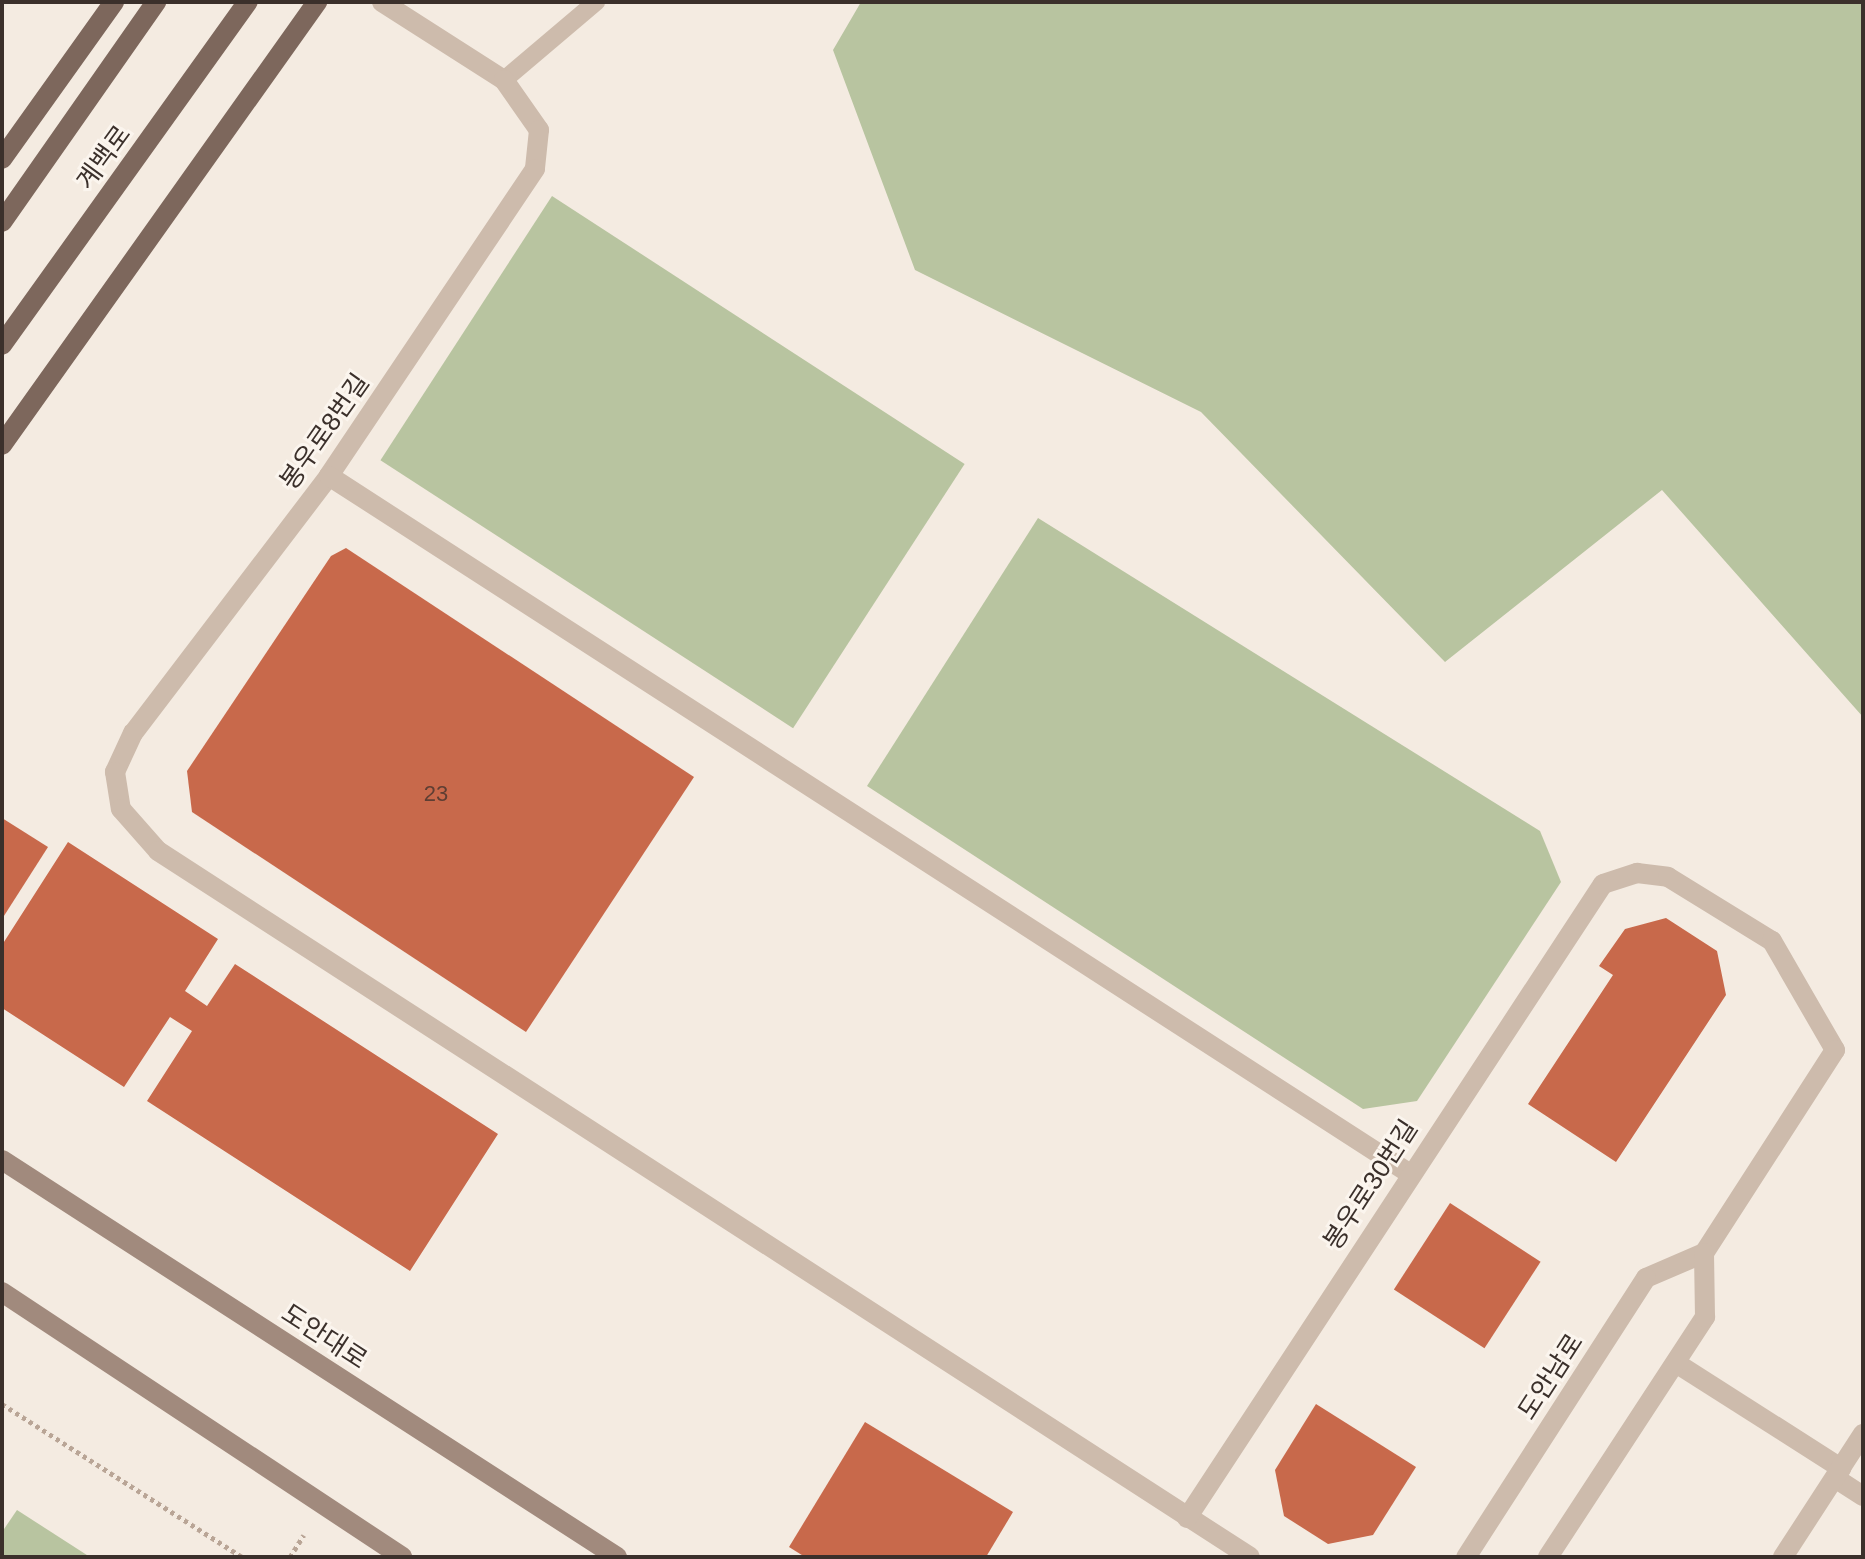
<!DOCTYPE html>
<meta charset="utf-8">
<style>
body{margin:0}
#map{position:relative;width:1865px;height:1559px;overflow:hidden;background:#f4ebe1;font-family:Arial,"Noto Sans KR",sans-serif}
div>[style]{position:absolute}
.green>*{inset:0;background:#b8c4a0;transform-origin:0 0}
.building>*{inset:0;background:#c8694b;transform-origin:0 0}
.path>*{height:5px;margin-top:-2.5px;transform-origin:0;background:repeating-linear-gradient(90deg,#b9a596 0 4px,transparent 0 8px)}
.service>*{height:18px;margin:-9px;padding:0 9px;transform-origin:9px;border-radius:9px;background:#cdbbac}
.minor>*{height:20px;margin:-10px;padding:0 10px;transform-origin:10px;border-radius:10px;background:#cdbbac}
.secondary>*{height:20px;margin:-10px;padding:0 10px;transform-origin:10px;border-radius:10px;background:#a18a7d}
.primary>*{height:20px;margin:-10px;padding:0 10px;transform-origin:10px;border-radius:10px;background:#7d675c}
span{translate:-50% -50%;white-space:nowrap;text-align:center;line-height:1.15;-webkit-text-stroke:6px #fbf5ee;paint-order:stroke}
.number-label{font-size:22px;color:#5e3e33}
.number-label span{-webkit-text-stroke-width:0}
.street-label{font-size:26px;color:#3b302b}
.frame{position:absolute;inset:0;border:4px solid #3b302b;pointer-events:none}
</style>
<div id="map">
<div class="green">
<i style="clip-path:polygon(861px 2px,1863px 2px,1863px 717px,1662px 490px,1445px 662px,1201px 412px,915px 270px,833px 50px)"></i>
<i style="left:552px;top:196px;width:492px;height:315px;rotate:33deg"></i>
<i style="clip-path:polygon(1038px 518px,1540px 831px,1561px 882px,1417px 1101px,1363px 1109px,867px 786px)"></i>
<i style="clip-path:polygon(17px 1510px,90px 1557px,2px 1557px,2px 1532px)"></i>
</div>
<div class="building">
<i style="clip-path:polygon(346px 548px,694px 777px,526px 1032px,192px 812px,187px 771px,331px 556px)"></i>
<i style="clip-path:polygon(2px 818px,48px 847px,2px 919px)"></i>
<i style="clip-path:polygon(68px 842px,218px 939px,185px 991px,207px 1006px,235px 964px,498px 1134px,410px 1271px,147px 1101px,192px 1031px,170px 1017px,124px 1087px,2px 1008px,2px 945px)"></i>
<i style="clip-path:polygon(1666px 918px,1717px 951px,1726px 995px,1616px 1162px,1528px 1104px,1613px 975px,1599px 966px,1625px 929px)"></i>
<i style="left:1450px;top:1203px;width:108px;height:103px;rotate:33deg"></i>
<i style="clip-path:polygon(1316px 1404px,1416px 1467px,1373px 1535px,1328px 1544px,1284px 1516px,1275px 1470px)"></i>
<i style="clip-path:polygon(865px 1422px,1013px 1512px,986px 1557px,805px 1557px,789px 1547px)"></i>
</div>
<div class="path">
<i style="left:2px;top:1404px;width:285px;rotate:32.5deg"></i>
<i style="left:290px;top:1557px;width:26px;rotate:-58deg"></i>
</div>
<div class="service">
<i style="left:504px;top:80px;width:121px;rotate:-40.3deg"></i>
</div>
<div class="minor">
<i style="left:382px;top:2px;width:145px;rotate:32.6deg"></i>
<i style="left:504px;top:80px;width:61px;rotate:55deg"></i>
<i style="left:539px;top:130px;width:39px;rotate:96deg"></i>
<i style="left:535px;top:169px;width:370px;rotate:123.9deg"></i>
<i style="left:329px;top:476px;width:323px;rotate:127.3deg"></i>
<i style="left:133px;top:733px;width:43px;rotate:114.8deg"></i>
<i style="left:115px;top:772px;width:37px;rotate:81deg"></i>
<i style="left:121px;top:809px;width:56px;rotate:48.6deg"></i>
<i style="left:158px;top:851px;width:1300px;rotate:32.88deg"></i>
<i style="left:329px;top:476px;width:1285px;rotate:32.84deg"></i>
<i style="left:1676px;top:1363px;width:196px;rotate:32.5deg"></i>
<i style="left:1835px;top:1478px;width:33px;rotate:33deg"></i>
<i style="left:1187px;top:1518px;width:758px;rotate:-56.73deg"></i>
<i style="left:1603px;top:884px;width:36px;rotate:-18deg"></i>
<i style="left:1637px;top:873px;width:31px;rotate:7deg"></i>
<i style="left:1668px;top:877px;width:122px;rotate:31.6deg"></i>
<i style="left:1772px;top:941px;width:126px;rotate:60deg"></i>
<i style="left:1835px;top:1050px;width:242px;rotate:122.8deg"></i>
<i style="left:1704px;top:1253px;width:63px;rotate:156.7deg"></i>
<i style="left:1646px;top:1278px;width:332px;rotate:122.8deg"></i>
<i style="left:1548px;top:1557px;width:287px;rotate:-56.8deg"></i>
<i style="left:1705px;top:1317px;width:64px;rotate:-90.9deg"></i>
<i style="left:1783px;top:1557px;width:147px;rotate:-57deg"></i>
</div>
<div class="secondary">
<i style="left:2px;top:1160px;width:732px;rotate:32.84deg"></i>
<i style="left:2px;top:1292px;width:480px;rotate:33.5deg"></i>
</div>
<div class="primary">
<i style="left:2px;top:159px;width:193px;rotate:-54.5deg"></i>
<i style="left:2px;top:222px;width:269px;rotate:-55deg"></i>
<i style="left:2px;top:345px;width:422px;rotate:-54.4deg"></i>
<i style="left:2px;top:445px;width:544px;rotate:-54.58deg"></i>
</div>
<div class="number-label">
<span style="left:436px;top:794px">23</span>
</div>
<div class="street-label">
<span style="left:104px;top:158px;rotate:-54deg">계백로</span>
<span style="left:325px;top:432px;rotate:-55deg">봉우로8번길</span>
<span style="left:1371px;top:1185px;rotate:-57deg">봉우로30번길</span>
<span style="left:324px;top:1337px;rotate:33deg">도안대로</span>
<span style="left:1551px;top:1377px;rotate:-57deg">도안남로</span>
</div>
<div class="frame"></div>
</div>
